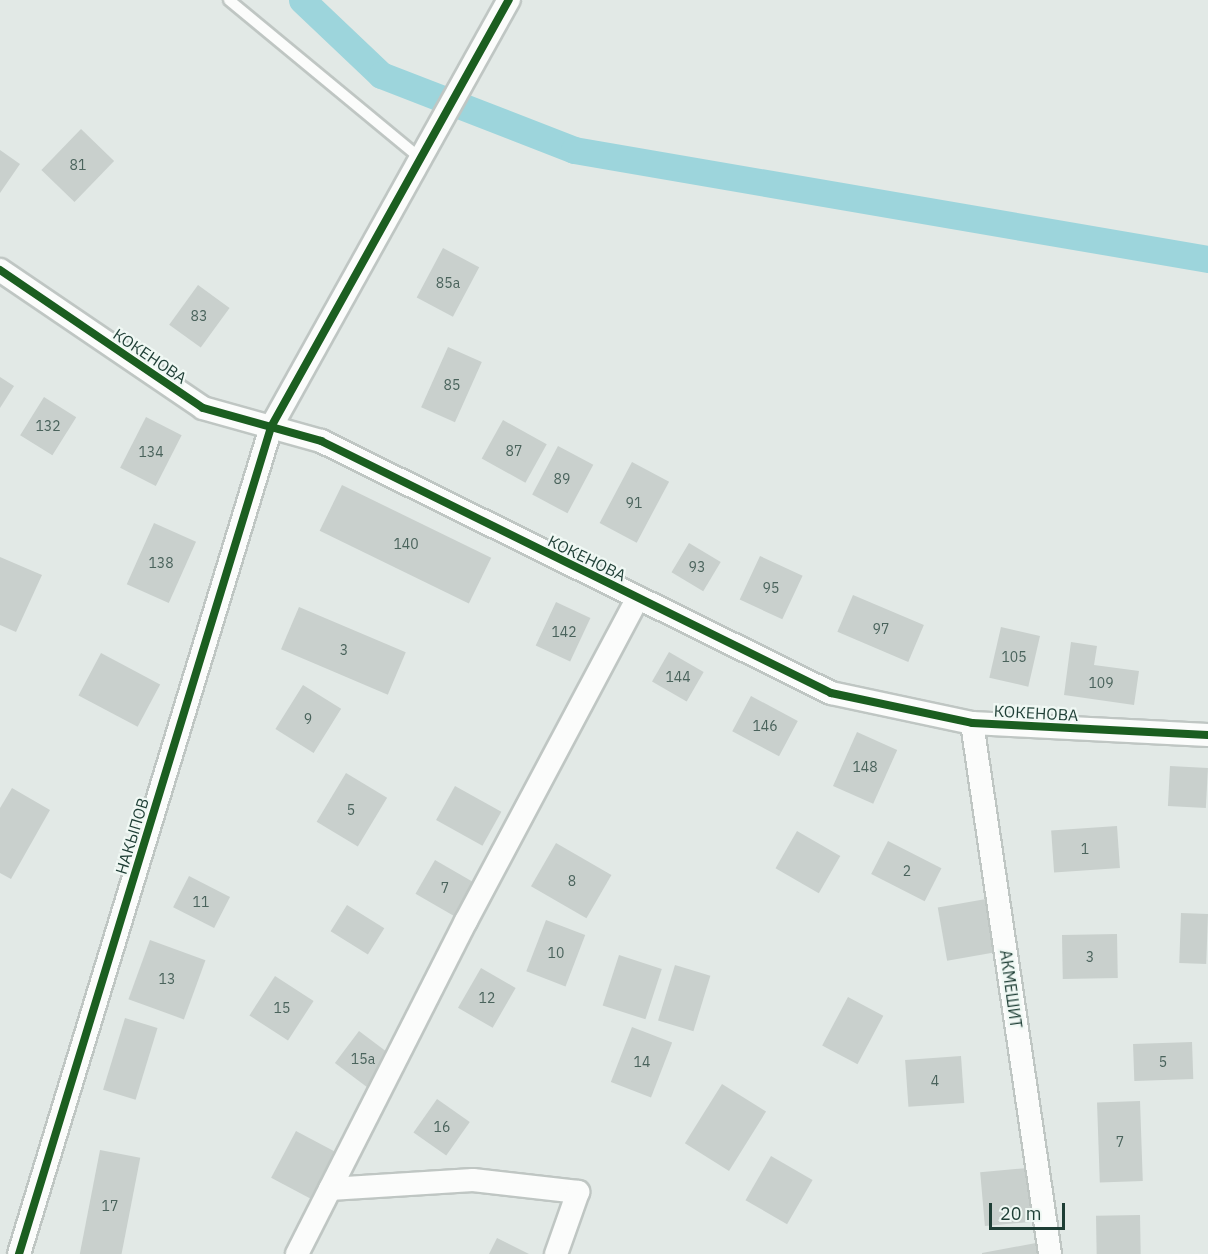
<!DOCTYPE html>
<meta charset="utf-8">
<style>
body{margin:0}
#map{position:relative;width:1208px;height:1254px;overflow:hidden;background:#e2e9e6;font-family:"IBM Plex Sans",sans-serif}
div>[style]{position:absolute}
.canal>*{height:27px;margin:-13.5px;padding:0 13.5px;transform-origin:13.5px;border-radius:13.5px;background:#9dd5dc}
.building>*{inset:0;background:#c9d0cd;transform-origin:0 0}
.roads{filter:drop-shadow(2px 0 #bfc6c3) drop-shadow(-2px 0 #bfc6c3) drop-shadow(0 2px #bfc6c3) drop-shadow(0 -2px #bfc6c3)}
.service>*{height:10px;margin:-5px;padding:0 5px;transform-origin:5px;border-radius:5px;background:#fbfcfb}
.minor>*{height:22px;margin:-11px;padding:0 11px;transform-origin:11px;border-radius:11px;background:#fbfcfb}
.cycleway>*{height:8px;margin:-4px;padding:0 4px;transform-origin:4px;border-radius:4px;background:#1b5e20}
span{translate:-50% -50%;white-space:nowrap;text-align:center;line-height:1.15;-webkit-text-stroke:4.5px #f0f8f4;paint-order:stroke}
.number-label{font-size:14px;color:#4a635c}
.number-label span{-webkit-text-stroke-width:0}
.street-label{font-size:16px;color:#1e3e35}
.scale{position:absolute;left:989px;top:1203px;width:76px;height:27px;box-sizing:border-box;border:3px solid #1e3e35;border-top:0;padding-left:8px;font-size:18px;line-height:21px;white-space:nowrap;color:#1e3e35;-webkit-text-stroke:4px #f0f8f4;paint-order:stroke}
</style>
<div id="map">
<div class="canal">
<i style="left:302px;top:0;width:109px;rotate:43.5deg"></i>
<i style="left:381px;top:75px;width:207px;rotate:21.2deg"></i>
<i style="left:574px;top:150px;width:643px;rotate:9.76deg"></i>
</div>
<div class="building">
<i style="left:81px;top:129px;width:46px;height:57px;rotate:44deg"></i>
<i style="clip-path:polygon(0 150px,20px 164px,0 193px)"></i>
<i style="left:443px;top:248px;width:41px;height:56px;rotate:28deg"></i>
<i style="left:198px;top:285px;width:39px;height:49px;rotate:36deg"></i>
<i style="left:448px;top:347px;width:37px;height:66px;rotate:24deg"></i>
<i style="clip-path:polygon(0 377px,14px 386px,0 408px)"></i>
<i style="left:44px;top:397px;width:38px;height:45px;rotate:32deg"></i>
<i style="left:146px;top:417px;width:40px;height:57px;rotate:27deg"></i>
<i style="left:503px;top:420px;width:50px;height:44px;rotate:29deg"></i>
<i style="left:558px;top:446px;width:40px;height:55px;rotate:28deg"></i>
<i style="left:632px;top:462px;width:42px;height:69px;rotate:28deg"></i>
<i style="left:342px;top:485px;width:166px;height:51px;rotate:26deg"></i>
<i style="left:154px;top:523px;width:46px;height:67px;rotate:24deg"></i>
<i style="left:689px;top:543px;width:37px;height:34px;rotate:31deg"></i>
<i style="left:760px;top:556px;width:47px;height:48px;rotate:25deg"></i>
<i style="clip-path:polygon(0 557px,42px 575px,16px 632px,0 625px)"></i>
<i style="left:853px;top:595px;width:77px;height:40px;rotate:23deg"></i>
<i style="left:556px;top:602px;width:38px;height:48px;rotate:25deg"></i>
<i style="left:299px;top:607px;width:116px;height:46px;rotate:23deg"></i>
<i style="left:1001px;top:627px;width:40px;height:52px;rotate:13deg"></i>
<i style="clip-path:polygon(1071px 642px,1097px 646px,1094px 665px,1139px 671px,1134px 705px,1064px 695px)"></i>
<i style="left:669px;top:652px;width:40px;height:34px;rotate:30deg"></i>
<i style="left:101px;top:653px;width:67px;height:48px;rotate:28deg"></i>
<i style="left:303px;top:685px;width:45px;height:52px;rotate:32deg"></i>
<i style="left:751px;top:696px;width:53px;height:40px;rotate:28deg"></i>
<i style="left:857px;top:732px;width:44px;height:59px;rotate:24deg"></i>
<i style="left:1170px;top:766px;width:38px;height:40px;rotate:3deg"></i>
<i style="left:346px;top:773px;width:48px;height:57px;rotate:31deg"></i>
<i style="left:455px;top:786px;width:53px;height:39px;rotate:29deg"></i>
<i style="clip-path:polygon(12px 788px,50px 810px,11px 879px,0 873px,0 808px)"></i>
<i style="left:1117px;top:826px;width:42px;height:66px;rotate:86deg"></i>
<i style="left:797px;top:831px;width:50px;height:43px;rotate:30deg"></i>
<i style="left:888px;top:841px;width:60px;height:37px;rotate:27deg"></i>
<i style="left:556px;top:843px;width:64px;height:50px;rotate:30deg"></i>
<i style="left:435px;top:860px;width:44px;height:39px;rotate:30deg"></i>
<i style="left:189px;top:876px;width:46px;height:35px;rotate:27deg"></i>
<i style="left:986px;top:899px;width:54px;height:49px;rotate:80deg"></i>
<i style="left:347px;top:905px;width:44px;height:31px;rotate:32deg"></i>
<i style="left:1181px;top:913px;width:27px;height:50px;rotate:2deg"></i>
<i style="left:546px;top:920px;width:42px;height:55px;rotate:21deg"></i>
<i style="left:1117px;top:934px;width:44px;height:55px;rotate:89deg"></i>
<i style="left:150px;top:940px;width:59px;height:63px;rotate:20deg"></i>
<i style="left:619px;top:955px;width:45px;height:53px;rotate:18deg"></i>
<i style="left:675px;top:965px;width:37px;height:58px;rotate:17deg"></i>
<i style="left:481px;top:968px;width:40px;height:46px;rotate:30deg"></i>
<i style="left:275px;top:976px;width:46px;height:47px;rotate:33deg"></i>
<i style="left:848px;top:997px;width:40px;height:55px;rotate:28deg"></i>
<i style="left:125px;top:1018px;width:34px;height:75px;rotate:17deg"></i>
<i style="left:632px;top:1027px;width:43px;height:59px;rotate:21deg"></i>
<i style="left:359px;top:1031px;width:40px;height:40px;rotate:37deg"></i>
<i style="left:1192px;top:1042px;width:37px;height:59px;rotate:88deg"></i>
<i style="left:961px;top:1056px;width:47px;height:56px;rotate:86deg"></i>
<i style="left:722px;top:1084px;width:52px;height:70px;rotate:32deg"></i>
<i style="left:437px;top:1099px;width:40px;height:41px;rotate:35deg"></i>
<i style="left:1140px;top:1101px;width:80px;height:43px;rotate:88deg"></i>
<i style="left:296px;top:1131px;width:47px;height:53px;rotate:28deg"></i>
<i style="left:100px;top:1150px;width:41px;height:106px;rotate:11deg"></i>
<i style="left:771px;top:1156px;width:48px;height:51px;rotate:30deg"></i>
<i style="left:1028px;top:1168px;width:54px;height:48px;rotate:85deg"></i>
<i style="left:1140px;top:1215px;width:39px;height:44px;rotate:89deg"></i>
<i style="clip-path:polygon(497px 1238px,529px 1254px,489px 1254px)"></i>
<i style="clip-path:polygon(1036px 1243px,1038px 1254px,982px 1254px,982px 1253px)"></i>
</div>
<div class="roads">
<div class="service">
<i style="left:229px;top:0;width:249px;rotate:39.6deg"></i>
</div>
<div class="minor">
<i style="left:0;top:270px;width:245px;rotate:34.2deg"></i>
<i style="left:203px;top:408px;width:123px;rotate:15.6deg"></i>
<i style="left:321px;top:441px;width:569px;rotate:26.29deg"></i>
<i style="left:831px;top:693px;width:144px;rotate:12deg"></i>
<i style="left:972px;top:723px;width:236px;rotate:2.9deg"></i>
<i style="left:972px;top:723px;width:537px;rotate:81.64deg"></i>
<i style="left:330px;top:1189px;width:143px;rotate:-3.6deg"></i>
<i style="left:473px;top:1180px;width:106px;rotate:6.5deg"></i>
<i style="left:578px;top:1192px;width:66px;rotate:109.5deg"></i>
<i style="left:19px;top:1254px;width:865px;rotate:-73.05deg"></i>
<i style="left:271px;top:427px;width:489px;rotate:-60.9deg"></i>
<i style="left:297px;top:1254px;width:373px;rotate:-63.1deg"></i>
<i style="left:466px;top:921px;width:366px;rotate:-62deg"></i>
</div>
</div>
<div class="cycleway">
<i style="left:0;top:270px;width:245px;rotate:34.2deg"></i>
<i style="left:203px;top:408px;width:123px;rotate:15.6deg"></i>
<i style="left:321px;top:441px;width:569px;rotate:26.29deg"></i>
<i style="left:831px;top:693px;width:144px;rotate:12deg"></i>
<i style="left:972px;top:723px;width:236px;rotate:2.9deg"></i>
<i style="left:19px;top:1254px;width:865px;rotate:-73.05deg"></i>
<i style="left:271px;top:427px;width:489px;rotate:-60.9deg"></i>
</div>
<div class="number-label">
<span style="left:78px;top:165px">81</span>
<span style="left:448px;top:283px">85а</span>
<span style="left:199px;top:316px">83</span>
<span style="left:452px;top:385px">85</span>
<span style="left:48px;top:426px">132</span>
<span style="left:514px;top:451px">87</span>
<span style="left:151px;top:452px">134</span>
<span style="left:562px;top:479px">89</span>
<span style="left:634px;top:503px">91</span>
<span style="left:406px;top:544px">140</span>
<span style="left:161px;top:563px">138</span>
<span style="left:697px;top:567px">93</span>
<span style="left:771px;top:588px">95</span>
<span style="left:881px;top:629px">97</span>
<span style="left:564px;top:632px">142</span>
<span style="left:344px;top:650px">3</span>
<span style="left:1014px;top:657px">105</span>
<span style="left:678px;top:677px">144</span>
<span style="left:1101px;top:683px">109</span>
<span style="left:308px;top:719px">9</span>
<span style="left:765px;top:726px">146</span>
<span style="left:865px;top:767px">148</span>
<span style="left:351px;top:810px">5</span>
<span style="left:1085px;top:849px">1</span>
<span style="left:907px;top:871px">2</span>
<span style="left:572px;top:881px">8</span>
<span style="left:445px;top:888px">7</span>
<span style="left:201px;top:902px">11</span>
<span style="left:556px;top:953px">10</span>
<span style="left:1090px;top:957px">3</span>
<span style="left:167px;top:979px">13</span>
<span style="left:487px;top:998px">12</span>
<span style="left:282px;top:1008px">15</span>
<span style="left:363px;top:1059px">15а</span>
<span style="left:642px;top:1062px">14</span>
<span style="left:1163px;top:1062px">5</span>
<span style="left:935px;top:1081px">4</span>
<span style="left:442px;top:1127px">16</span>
<span style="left:1120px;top:1142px">7</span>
<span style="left:110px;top:1206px">17</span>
</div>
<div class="street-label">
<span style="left:150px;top:356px;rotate:34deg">КОКЕНОВА</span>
<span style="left:587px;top:558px;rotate:26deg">КОКЕНОВА</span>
<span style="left:1036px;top:713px;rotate:3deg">КОКЕНОВА</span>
<span style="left:132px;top:836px;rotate:-73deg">НАКЫПОВ</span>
<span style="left:1011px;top:989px;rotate:82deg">АКМЕШИТ</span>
</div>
<div class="scale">20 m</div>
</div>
